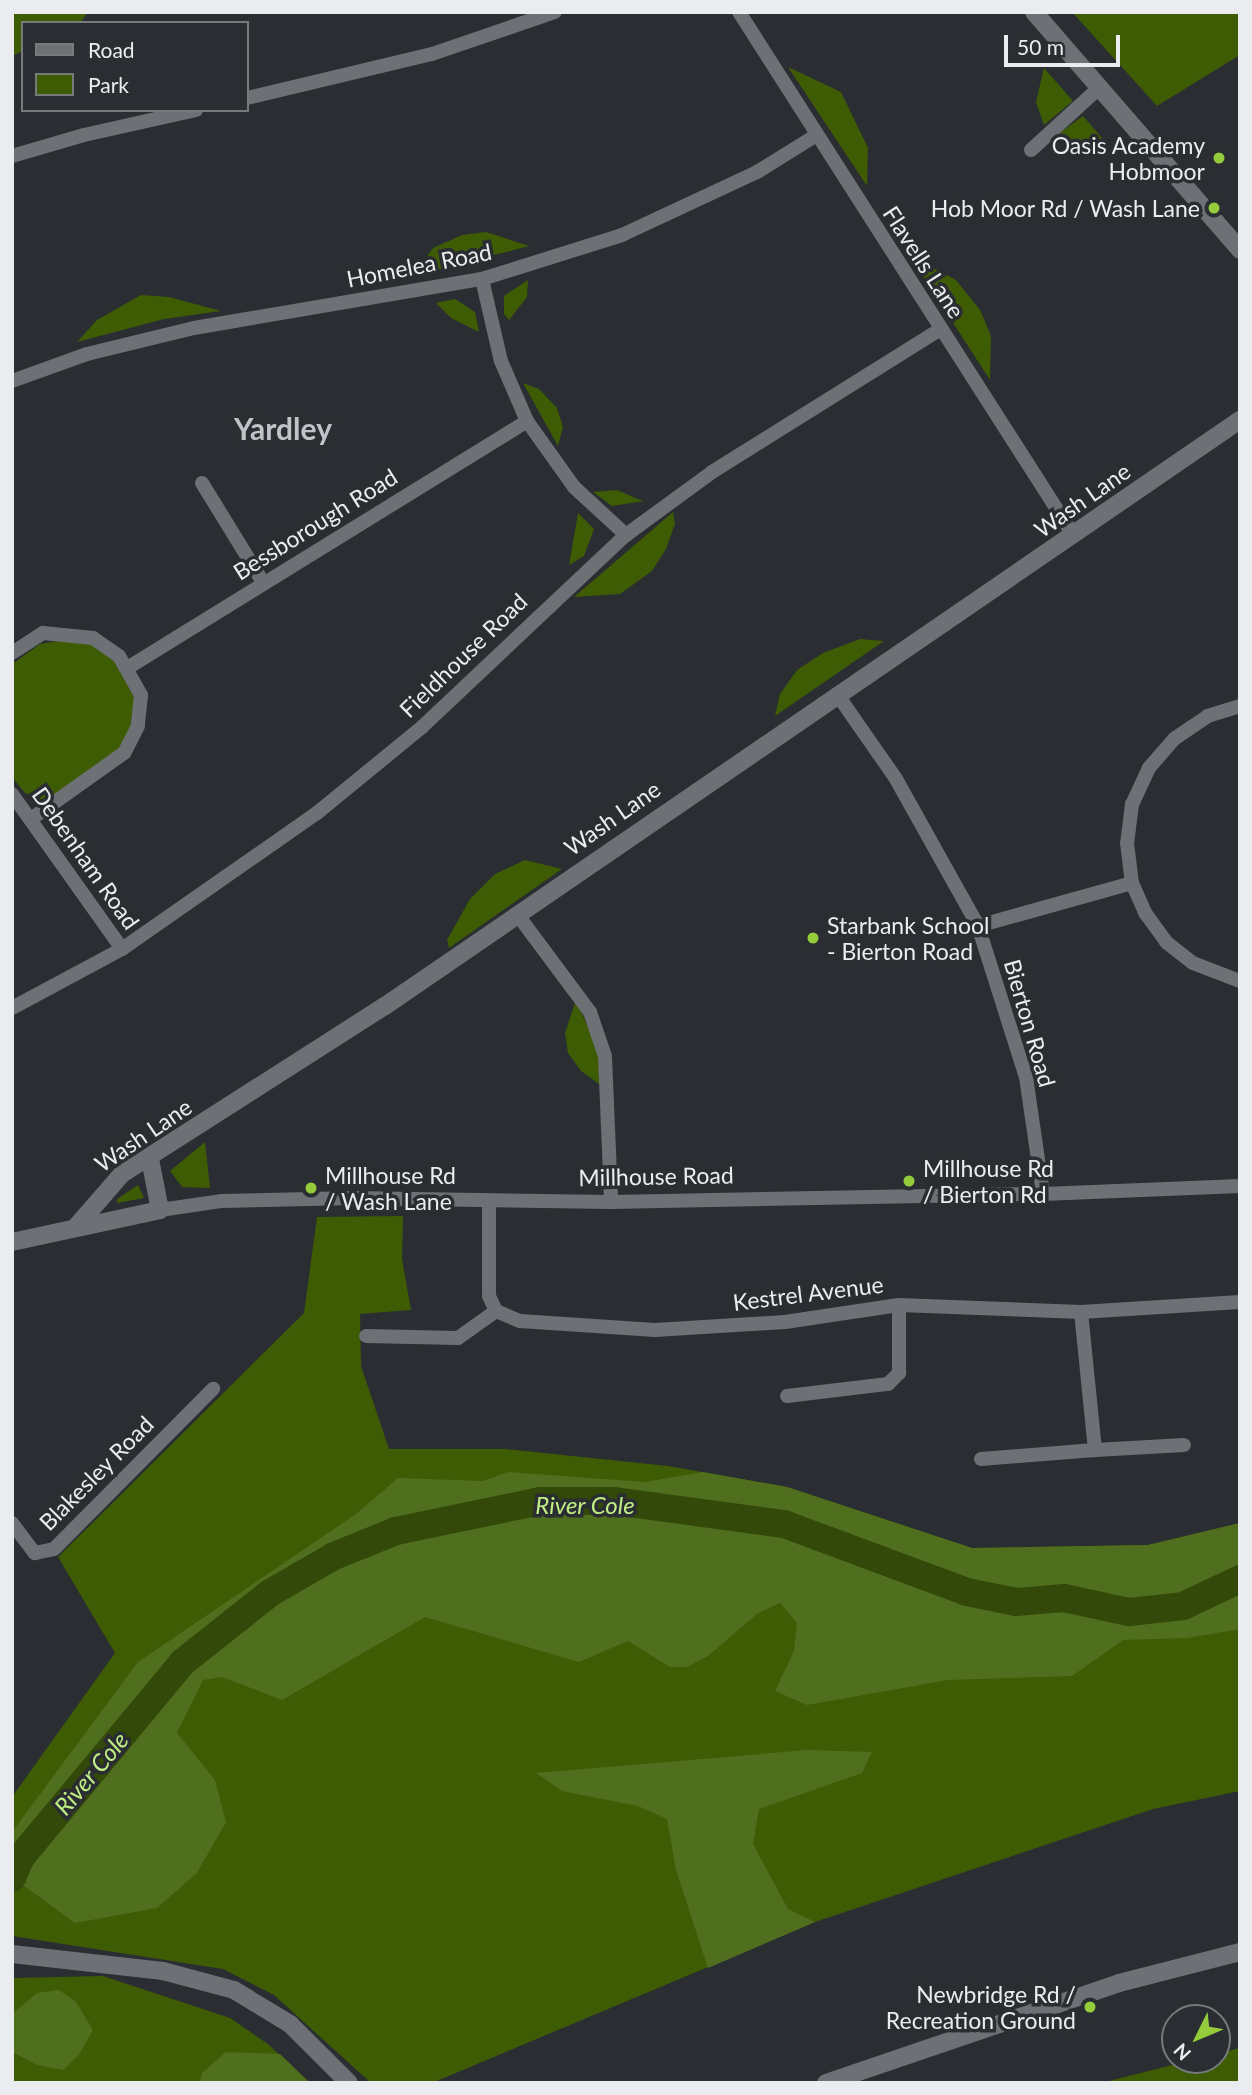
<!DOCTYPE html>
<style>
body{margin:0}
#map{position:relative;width:1252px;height:2095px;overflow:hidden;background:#2a2d31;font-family:Lato,sans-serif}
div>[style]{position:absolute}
.green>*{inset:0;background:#3e5c04}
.forest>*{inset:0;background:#4f6f1e}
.river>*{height:28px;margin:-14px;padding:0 14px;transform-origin:14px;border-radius:14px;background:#324909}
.minor>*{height:14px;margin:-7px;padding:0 7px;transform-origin:7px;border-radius:7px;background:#6d7075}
.tertiary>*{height:18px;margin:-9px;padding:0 9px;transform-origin:9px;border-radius:9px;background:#6d7075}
.dots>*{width:19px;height:19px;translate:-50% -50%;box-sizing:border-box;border:4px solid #2a2d31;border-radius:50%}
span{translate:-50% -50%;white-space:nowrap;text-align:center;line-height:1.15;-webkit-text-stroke:7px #2a2d31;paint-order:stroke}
.poi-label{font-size:23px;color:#eaecef}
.right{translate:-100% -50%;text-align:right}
.left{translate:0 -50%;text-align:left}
.street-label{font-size:23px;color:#eaecef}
.water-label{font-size:24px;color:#bfee84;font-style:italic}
.district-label{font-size:30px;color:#c0c4c9;font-weight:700}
.frame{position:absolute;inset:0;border:14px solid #eaecef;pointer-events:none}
.legend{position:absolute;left:21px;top:21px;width:228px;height:91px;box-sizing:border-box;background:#2a2d31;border:2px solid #77797d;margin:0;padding:9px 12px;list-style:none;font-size:21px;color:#eaecef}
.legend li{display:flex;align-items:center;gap:14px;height:35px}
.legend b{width:35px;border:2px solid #77797d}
.north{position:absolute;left:1161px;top:2004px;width:70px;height:70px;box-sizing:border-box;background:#2a2d31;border:2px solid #77797d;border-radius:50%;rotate:227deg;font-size:19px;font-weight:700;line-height:28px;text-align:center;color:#eaecef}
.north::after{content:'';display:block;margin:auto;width:24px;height:32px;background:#94cc3b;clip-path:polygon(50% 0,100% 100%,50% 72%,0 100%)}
.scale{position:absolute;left:1004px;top:35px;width:116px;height:32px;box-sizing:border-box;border:4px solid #eaecef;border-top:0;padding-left:9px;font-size:21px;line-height:24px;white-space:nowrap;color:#eaecef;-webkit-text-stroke:5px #2a2d31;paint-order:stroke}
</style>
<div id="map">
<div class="green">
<i style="clip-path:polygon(12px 12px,88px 12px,80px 23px,23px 23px,23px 51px,12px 56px)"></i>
<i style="clip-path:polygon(1072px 12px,1240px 12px,1240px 55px,1157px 106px)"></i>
<i style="clip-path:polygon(788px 67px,841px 92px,868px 148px,867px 186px)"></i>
<i style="clip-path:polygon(1044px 68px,1073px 101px,1044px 125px,1036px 102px)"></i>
<i style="clip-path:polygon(1083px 116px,1109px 146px,1082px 149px,1054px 137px)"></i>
<i style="clip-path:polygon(486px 232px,529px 246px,413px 276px,433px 248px,462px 235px)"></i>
<i style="clip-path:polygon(910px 256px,956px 280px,980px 310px,991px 336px,990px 380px)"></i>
<i style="clip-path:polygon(528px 280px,527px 297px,509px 320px,504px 314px,504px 296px)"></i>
<i style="clip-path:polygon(141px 295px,169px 297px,221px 311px,164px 319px,77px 342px,97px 320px)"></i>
<i style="clip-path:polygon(455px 299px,475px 312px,479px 332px,451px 318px,436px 303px)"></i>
<i style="clip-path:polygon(523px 383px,539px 389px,557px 408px,563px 427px,558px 446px)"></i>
<i style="clip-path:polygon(617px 490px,638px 499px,644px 501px,612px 506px,593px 492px)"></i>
<i style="clip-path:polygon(673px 512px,675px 524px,666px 549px,652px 571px,620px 594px,574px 597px)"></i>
<i style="clip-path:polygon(578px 513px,594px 529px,584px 556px,569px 565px)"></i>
<i style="clip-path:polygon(860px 639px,884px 641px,775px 716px,780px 694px,797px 670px,823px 653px)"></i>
<i style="clip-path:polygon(65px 640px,95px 645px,113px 659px,134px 697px,134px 720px,121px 748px,107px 762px,42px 802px,25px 793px,12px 777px,12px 664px,40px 644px)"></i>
<i style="clip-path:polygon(525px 860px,562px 869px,449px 948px,447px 940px,470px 899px,495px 874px)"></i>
<i style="clip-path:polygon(576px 1000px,601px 1057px,603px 1087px,581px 1071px,568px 1053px,565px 1033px)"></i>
<i style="clip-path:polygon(205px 1142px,210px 1188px,182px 1187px,170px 1171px)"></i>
<i style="clip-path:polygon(138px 1185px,144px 1198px,117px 1203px,117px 1199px)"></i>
<i style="clip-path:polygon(403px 1216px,402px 1259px,411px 1310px,360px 1314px,361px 1366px,389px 1449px,505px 1449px,668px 1466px,787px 1487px,972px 1548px,1148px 1545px,1240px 1523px,1240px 1791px,1153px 1809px,815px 1922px,432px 2083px,371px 2083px,274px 1995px,223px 1969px,12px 1936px,12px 1797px,115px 1653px,58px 1557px,304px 1313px,317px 1217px)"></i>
<i style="clip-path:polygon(103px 1976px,230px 2018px,268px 2044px,310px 2083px,12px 2083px,12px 1978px)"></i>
<i style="clip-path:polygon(1240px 2048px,1240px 2083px,1101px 2083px,1192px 2060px,1217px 2060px,1217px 2054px)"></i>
</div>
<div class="forest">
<i style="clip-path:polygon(508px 1472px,645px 1482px,703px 1472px,787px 1487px,972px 1548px,1148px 1545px,1240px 1523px,1240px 1629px,1187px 1638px,1123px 1640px,1072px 1676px,948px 1680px,807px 1705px,775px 1691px,794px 1651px,797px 1623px,780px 1603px,758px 1613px,708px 1656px,687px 1667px,670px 1667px,628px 1641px,579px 1662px,425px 1617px,282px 1700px,222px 1677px,203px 1680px,177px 1733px,215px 1780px,226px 1822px,197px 1873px,157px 1908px,75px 1923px,12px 1877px,12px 1832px,138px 1662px,356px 1514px,398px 1478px,483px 1481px)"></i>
<i style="clip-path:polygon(807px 1750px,872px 1752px,862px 1773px,759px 1809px,753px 1844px,788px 1909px,815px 1922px,708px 1968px,676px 1870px,667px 1819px,638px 1806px,562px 1791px,536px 1773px)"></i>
<i style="clip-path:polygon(59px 1990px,76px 2002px,93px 2030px,78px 2056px,63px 2070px,37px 2065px,12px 2052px,12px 2014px,37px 1993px)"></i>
<i style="clip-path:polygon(226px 2052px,280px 2054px,310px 2083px,199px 2083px,203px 2072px)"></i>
</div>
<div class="river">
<i style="left:12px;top:1878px;width:23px;rotate:-67deg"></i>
<i style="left:21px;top:1857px;width:254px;rotate:-50.3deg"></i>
<i style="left:183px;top:1662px;width:111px;rotate:-38.4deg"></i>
<i style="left:270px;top:1593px;width:74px;rotate:-30deg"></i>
<i style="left:334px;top:1556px;width:67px;rotate:-22deg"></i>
<i style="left:396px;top:1531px;width:148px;rotate:-11.7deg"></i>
<i style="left:541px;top:1501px;width:73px"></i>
<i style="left:614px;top:1501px;width:172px;rotate:7.7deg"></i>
<i style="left:784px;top:1524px;width:195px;rotate:20.4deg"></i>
<i style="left:967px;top:1592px;width:50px;rotate:11.5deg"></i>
<i style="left:1016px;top:1602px;width:48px;rotate:-4.8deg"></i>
<i style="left:1064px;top:1598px;width:66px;rotate:12.2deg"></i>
<i style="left:1129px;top:1612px;width:54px;rotate:-6.3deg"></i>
<i style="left:1183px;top:1606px;width:63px;rotate:-25.3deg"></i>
</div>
<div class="minor">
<i style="left:739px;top:12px;width:622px;rotate:57.41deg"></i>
<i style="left:247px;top:98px;width:190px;rotate:-13.4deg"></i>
<i style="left:432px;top:54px;width:130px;rotate:-18.9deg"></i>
<i style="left:1031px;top:150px;width:92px;rotate:-42.4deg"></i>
<i style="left:12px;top:156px;width:75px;rotate:-16.3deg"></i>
<i style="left:84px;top:135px;width:115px;rotate:-12.6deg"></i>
<i style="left:482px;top:279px;width:84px;rotate:77deg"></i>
<i style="left:501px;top:361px;width:65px;rotate:66.6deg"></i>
<i style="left:527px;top:421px;width:81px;rotate:54.5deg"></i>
<i style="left:574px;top:487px;width:71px;rotate:42.7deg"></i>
<i style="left:12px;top:381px;width:80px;rotate:-19.8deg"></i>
<i style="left:87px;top:354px;width:110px;rotate:-13.7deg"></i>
<i style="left:194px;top:328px;width:292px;rotate:-9.7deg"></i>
<i style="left:482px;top:279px;width:147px;rotate:-17.4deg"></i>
<i style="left:622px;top:235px;width:149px;rotate:-25deg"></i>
<i style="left:757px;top:172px;width:68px;rotate:-31.8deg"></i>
<i style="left:202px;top:483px;width:116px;rotate:58.4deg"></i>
<i style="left:12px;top:653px;width:37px;rotate:-33deg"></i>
<i style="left:43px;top:633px;width:50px;rotate:5.7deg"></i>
<i style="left:93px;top:638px;width:32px;rotate:35deg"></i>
<i style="left:119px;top:656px;width:45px;rotate:60.6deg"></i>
<i style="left:141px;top:695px;width:31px;rotate:96deg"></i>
<i style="left:138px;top:726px;width:30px;rotate:117deg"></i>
<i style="left:124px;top:753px;width:114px;rotate:144.6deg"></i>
<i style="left:129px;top:667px;width:468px;rotate:-31.7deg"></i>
<i style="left:837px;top:694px;width:103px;rotate:55.2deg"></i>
<i style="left:896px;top:779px;width:168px;rotate:60.8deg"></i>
<i style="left:978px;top:926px;width:158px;rotate:72.4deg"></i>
<i style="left:1026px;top:1077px;width:118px;rotate:81.7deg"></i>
<i style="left:1240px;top:706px;width:34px;rotate:163deg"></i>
<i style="left:1208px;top:716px;width:40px;rotate:146deg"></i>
<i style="left:1175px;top:738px;width:40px;rotate:131deg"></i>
<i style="left:1149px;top:768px;width:40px;rotate:115deg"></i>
<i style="left:1132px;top:804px;width:39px;rotate:97deg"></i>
<i style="left:1127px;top:843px;width:40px;rotate:82.9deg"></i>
<i style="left:1132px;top:883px;width:34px;rotate:66deg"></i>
<i style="left:1146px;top:914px;width:34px;rotate:54deg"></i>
<i style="left:1166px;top:942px;width:34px;rotate:38deg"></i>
<i style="left:1193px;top:963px;width:50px;rotate:21deg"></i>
<i style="left:12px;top:794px;width:190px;rotate:54.6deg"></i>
<i style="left:517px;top:914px;width:122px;rotate:53.3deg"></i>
<i style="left:590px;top:1012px;width:46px;rotate:71.2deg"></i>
<i style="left:605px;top:1056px;width:146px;rotate:87.6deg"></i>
<i style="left:978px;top:926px;width:160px;rotate:-15.6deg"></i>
<i style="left:12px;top:1008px;width:125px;rotate:-28.2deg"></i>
<i style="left:122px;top:949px;width:238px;rotate:-34.9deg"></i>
<i style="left:317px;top:813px;width:136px;rotate:-39.3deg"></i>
<i style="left:422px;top:727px;width:280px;rotate:-43.3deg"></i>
<i style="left:626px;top:535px;width:107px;rotate:-36.2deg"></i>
<i style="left:712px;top:472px;width:270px;rotate:-32deg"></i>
<i style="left:489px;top:1201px;width:95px;rotate:90deg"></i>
<i style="left:489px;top:1296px;width:17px;rotate:65deg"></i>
<i style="left:496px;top:1311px;width:26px;rotate:23deg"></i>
<i style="left:520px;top:1321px;width:135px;rotate:3.8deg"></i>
<i style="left:655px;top:1330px;width:130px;rotate:-3.5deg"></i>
<i style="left:785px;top:1322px;width:115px;rotate:-8.5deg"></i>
<i style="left:899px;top:1305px;width:182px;rotate:2.2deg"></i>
<i style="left:1081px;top:1312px;width:159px;rotate:-3.6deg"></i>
<i style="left:160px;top:1210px;width:63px;rotate:-8.3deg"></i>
<i style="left:222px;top:1201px;width:132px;rotate:-1.3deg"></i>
<i style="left:354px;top:1198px;width:257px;rotate:0.9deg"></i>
<i style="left:611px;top:1202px;width:432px;rotate:-1.1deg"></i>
<i style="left:1043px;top:1194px;width:197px;rotate:-2.3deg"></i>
<i style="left:1081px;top:1312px;width:139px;rotate:84.2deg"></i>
<i style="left:1095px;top:1450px;width:89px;rotate:-3.2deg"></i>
<i style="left:366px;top:1336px;width:92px;rotate:1.2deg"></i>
<i style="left:458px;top:1338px;width:47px;rotate:-35.4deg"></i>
<i style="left:787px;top:1396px;width:102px;rotate:-6.8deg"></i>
<i style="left:888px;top:1384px;width:16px;rotate:-45deg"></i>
<i style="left:899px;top:1373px;width:68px;rotate:-90deg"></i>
<i style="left:981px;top:1459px;width:114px;rotate:-4.5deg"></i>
<i style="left:12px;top:1523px;width:38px;rotate:53deg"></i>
<i style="left:35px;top:1553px;width:19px;rotate:-12deg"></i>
<i style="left:54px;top:1549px;width:226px;rotate:-45.2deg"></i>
</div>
<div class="tertiary">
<i style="left:1034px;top:12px;width:315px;rotate:49.1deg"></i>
<i style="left:75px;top:1228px;width:72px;rotate:-49deg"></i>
<i style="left:122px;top:1174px;width:312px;rotate:-32.6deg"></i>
<i style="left:385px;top:1006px;width:1037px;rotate:-34.43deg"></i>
<i style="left:12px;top:1242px;width:151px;rotate:-12.2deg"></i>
<i style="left:160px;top:1210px;width:52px;rotate:-101.1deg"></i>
<i style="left:12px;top:1954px;width:152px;rotate:6.4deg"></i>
<i style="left:163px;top:1971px;width:73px;rotate:15deg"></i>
<i style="left:234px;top:1990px;width:66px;rotate:31.3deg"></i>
<i style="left:290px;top:2024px;width:83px;rotate:45deg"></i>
<i style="left:826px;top:2083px;width:310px;rotate:-18.8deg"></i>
<i style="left:1119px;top:1983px;width:125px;rotate:-14.4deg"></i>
</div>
<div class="dots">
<i style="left:1219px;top:158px;background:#94cc3b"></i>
<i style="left:1214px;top:208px;background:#94cc3b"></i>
<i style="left:813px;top:938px;background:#94cc3b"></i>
<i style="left:909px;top:1181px;background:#94cc3b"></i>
<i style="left:311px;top:1188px;background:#94cc3b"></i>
<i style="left:1090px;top:2007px;background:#94cc3b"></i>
</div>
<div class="poi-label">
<span class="right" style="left:1205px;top:158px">Oasis Academy<br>Hobmoor</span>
<span class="right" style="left:1200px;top:208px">Hob Moor Rd / Wash Lane</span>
<span class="left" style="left:827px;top:938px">Starbank School<br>- Bierton Road</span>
<span class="left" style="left:923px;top:1181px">Millhouse Rd<br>/ Bierton Rd</span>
<span class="left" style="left:325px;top:1188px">Millhouse Rd<br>/ Wash Lane</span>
<span class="right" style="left:1076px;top:2007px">Newbridge Rd /<br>Recreation Ground</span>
</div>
<div class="street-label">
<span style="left:924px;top:262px;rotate:57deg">Flavells Lane</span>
<span style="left:419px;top:265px;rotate:-11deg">Homelea Road</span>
<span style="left:1082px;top:500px;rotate:-35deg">Wash Lane</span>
<span style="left:315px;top:524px;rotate:-32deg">Bessborough Road</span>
<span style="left:463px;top:655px;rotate:-44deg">Fieldhouse Road</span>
<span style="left:612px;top:818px;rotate:-35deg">Wash Lane</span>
<span style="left:86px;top:858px;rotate:55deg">Debenham Road</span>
<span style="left:1030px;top:1023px;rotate:74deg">Bierton Road</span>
<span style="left:143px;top:1135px;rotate:-34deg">Wash Lane</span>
<span style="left:656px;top:1176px;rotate:-1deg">Millhouse Road</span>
<span style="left:808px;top:1293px;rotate:-7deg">Kestrel Avenue</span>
<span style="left:96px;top:1473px;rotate:-45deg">Blakesley Road</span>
</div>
<div class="water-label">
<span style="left:585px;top:1505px">River Cole</span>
<span style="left:91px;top:1773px;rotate:-50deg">River Cole</span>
</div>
<div class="district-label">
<span style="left:283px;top:428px">Yardley</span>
</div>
<div class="frame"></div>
<ul class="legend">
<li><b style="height:9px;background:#6d7075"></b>Road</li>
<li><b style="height:19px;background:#3e5c04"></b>Park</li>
</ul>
<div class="north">N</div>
<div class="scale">50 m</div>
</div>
